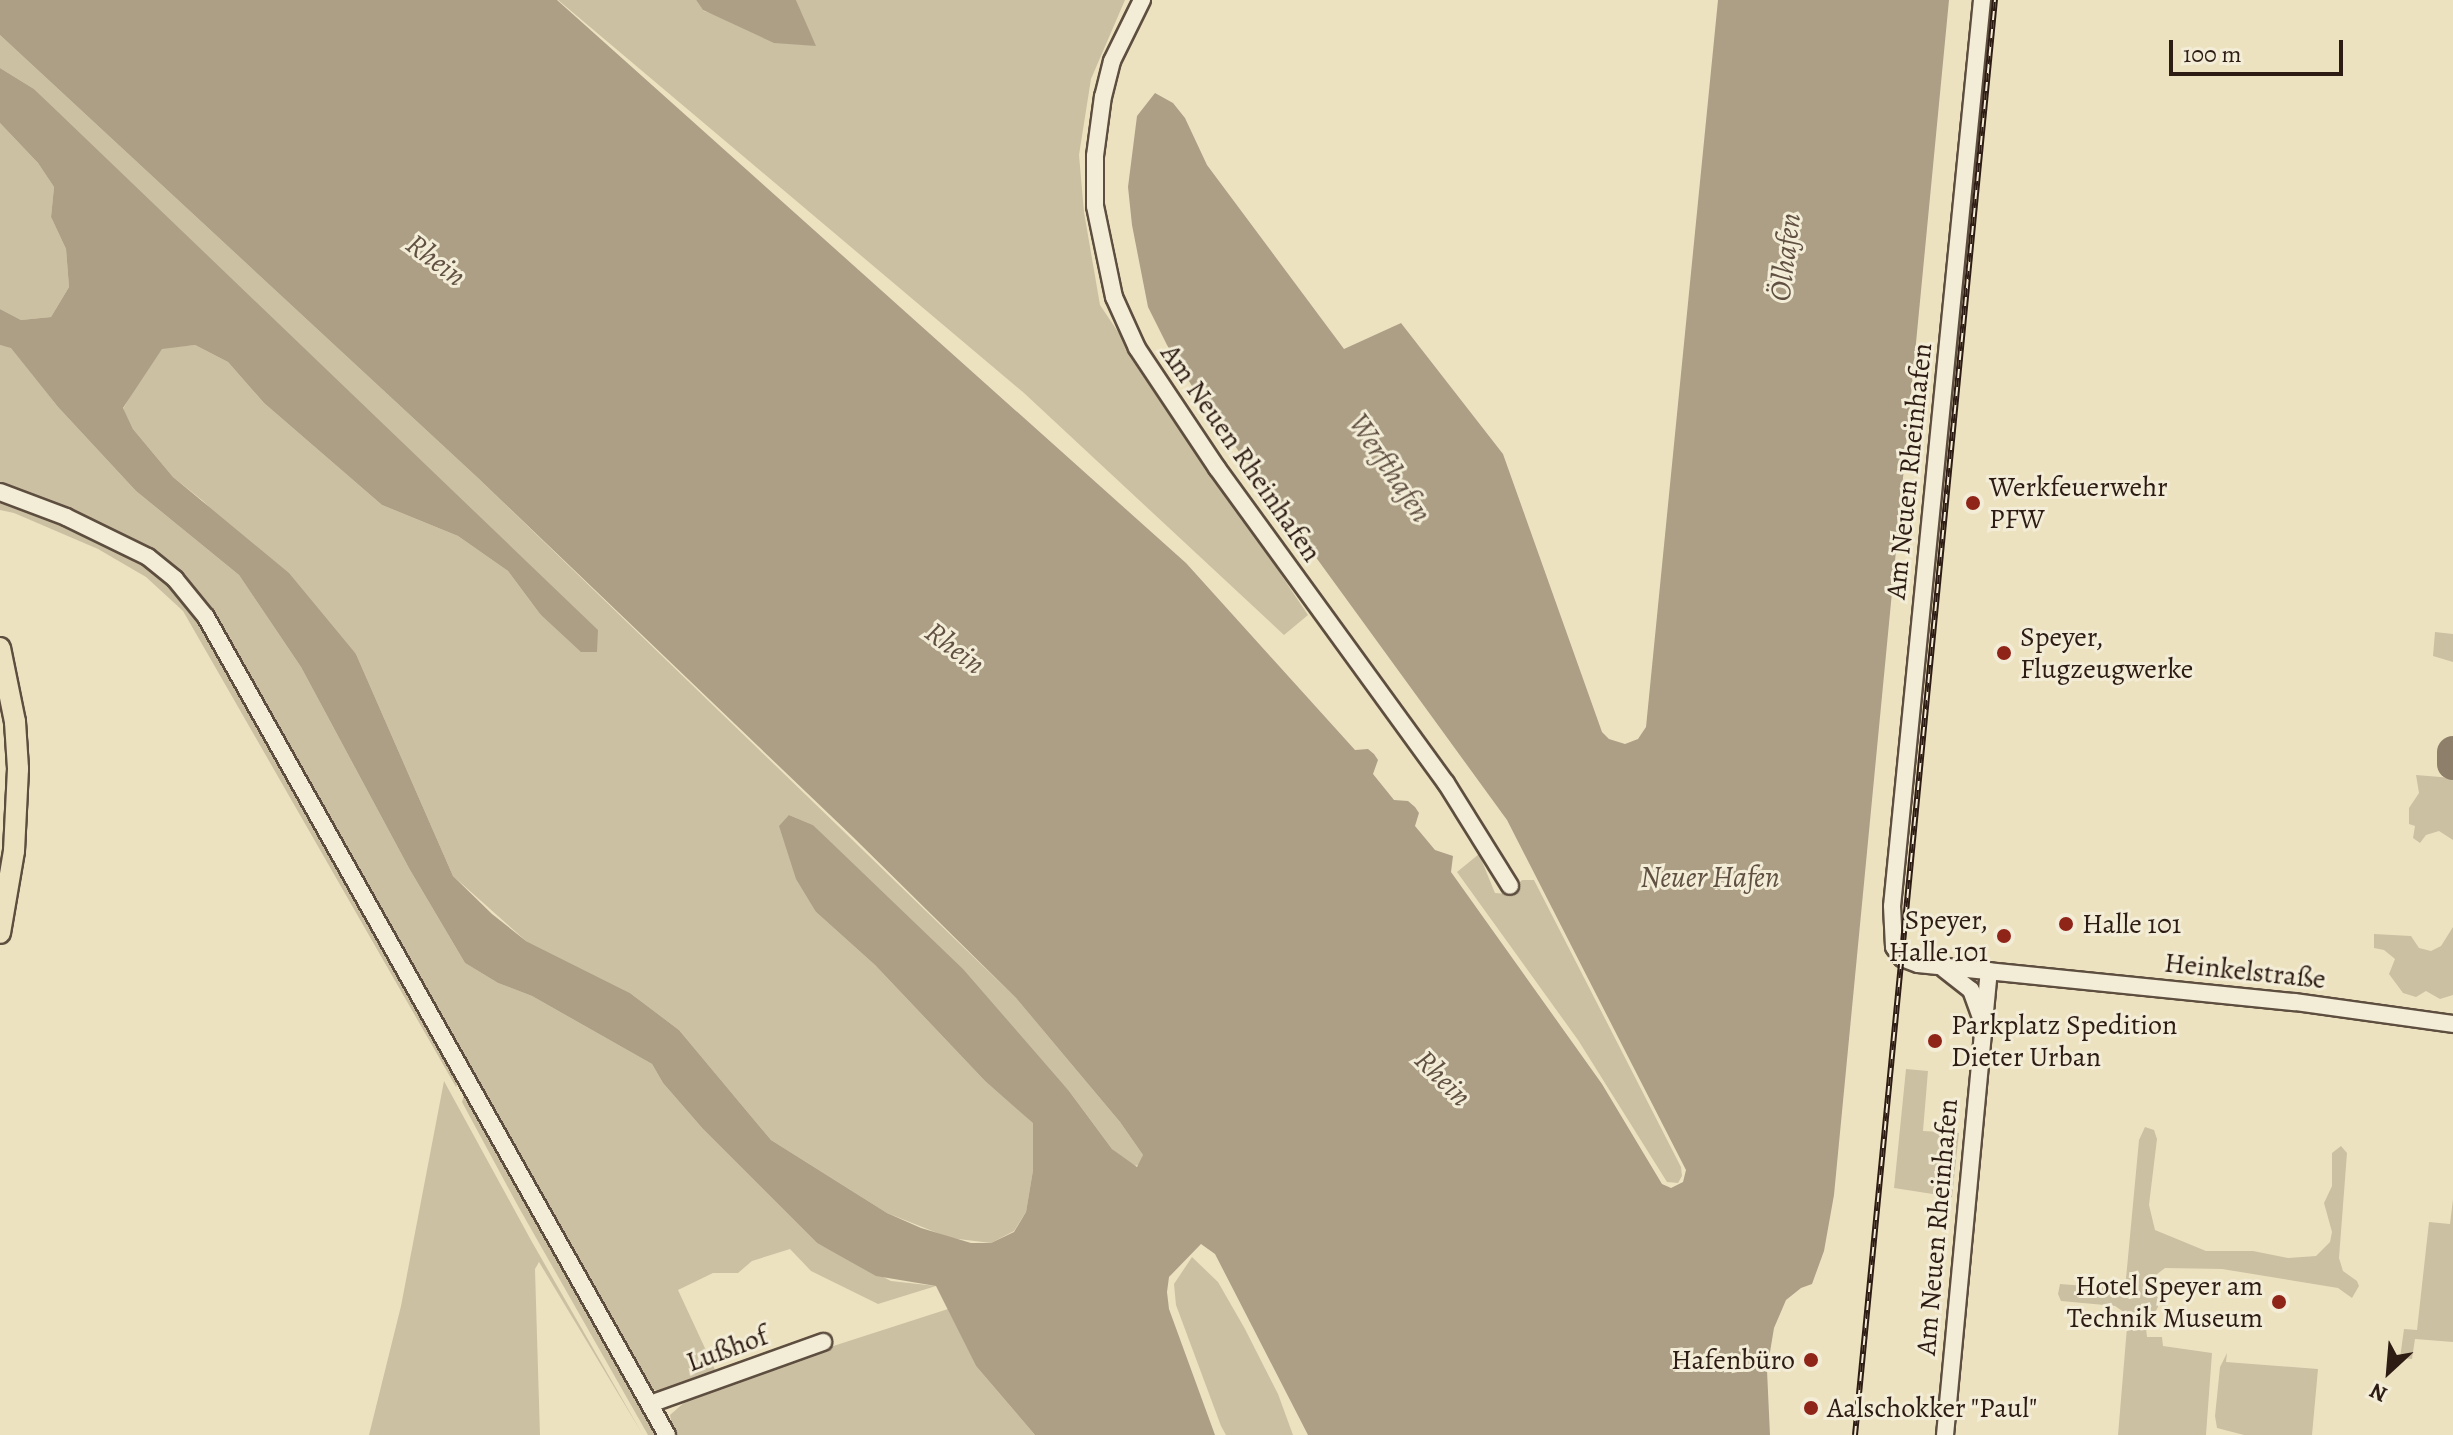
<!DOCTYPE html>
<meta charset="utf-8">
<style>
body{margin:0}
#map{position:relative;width:2453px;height:1435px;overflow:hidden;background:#ede2c0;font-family:Alegreya,serif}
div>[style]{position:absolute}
.green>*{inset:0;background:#ccc0a3}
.water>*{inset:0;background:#ac9f86}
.taxiway>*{height:32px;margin:-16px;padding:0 16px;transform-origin:16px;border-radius:16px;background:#8d7f6a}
.roads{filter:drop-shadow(2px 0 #5d4e3f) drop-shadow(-2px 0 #5d4e3f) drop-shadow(0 2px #5d4e3f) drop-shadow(0 -2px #5d4e3f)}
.minor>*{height:16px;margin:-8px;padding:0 8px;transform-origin:8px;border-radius:8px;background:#f3ecd6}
.major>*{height:20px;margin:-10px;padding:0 10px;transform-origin:10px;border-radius:10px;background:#ede2c0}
.rail>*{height:6px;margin-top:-3px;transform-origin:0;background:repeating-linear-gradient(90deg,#f3ecd6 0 9px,#2d1c14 0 18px);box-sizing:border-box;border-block:2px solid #2d1c14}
.dots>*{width:22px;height:22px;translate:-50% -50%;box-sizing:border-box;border:4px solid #f3ecd6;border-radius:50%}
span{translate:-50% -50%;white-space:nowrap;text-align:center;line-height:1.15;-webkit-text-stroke:6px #f3ecd6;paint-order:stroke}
.street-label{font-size:28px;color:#2d1c14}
.poi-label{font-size:28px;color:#2d1c14}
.left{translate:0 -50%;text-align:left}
.right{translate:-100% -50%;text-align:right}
.water-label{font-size:30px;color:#605042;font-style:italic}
.north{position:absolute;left:2349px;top:1331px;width:80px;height:80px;-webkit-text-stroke:6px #f3ecd6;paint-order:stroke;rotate:206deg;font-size:22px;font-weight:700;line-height:32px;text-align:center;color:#2d1c14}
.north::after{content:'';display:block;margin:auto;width:28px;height:36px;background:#2d1c14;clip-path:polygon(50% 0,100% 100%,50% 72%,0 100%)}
.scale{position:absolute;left:2169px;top:40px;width:174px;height:36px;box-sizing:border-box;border:4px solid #2d1c14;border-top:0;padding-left:10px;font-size:24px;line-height:28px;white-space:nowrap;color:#2d1c14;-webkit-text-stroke:6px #f3ecd6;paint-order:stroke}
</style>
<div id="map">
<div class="green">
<i style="clip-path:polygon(558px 0,696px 0,704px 11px,815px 46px,796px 0,1125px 0,1091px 79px,1079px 155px,1084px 212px,1100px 305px,1308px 615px,1284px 635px,1024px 393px)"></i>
<i style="clip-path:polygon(0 35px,478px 478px,1016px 998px,1120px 1122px,1143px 1155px,1141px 1165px,1132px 1166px,1112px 1149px,1069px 1091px,813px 825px,789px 815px,816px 912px,875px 965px,985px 1081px,1034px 1123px,1033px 1170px,1026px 1212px,1014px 1231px,991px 1243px,950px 1238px,887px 1213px,771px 1140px,679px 1030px,630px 993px,526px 941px,453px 876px,356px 654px,203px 501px,173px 477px,133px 429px,123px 409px,144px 372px,162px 348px,195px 345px,228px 362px,264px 403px,382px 505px,458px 536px,508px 571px,540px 614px,597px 652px,34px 89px,0 68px)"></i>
<i style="clip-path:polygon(0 123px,38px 163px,54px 187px,51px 217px,66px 249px,69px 287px,51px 317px,21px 320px,0 309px)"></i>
<i style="clip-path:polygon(0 345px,11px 347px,58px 407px,136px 491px,239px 575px,301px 667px,410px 870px,465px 963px,498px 983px,532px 996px,652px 1064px,663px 1083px,703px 1129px,817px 1243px,891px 1281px,936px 1286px,878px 1304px,811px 1271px,790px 1249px,752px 1261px,738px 1273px,713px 1273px,678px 1290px,717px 1374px,660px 1392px,650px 1388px,221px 631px,117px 533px,0 483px)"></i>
<i style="clip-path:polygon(0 500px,109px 542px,164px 575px,205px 627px,460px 1080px,456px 1087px,183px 611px,146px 577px,98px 549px,14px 513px,0 510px)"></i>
<i style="clip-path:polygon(2435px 632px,2453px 634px,2453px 662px,2433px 656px)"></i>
<i style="clip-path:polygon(2416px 775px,2453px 778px,2453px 840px,2439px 831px,2426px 835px,2420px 843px,2413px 838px,2415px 826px,2409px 824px,2409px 808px,2419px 793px)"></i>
<i style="clip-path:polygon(1479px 854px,1495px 893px,1509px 894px,1522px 880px,1534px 880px,1681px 1167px,1682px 1176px,1678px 1183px,1667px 1182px,1578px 1040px,1457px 872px)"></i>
<i style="clip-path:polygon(2453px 927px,2453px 995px,2440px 999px,2426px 991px,2416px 997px,2403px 993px,2389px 974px,2395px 959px,2384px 950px,2374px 948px,2374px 934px,2411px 936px,2419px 948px,2431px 951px,2441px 946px)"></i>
<i style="clip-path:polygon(1906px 1069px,1928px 1071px,1923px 1131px,1959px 1133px,1952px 1197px,1894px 1188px)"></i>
<i style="clip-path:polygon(444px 1081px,532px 1242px,643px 1435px,539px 1262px,535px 1269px,540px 1435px,369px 1435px,401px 1306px)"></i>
<i style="clip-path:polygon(466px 1088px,659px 1435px,648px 1435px,518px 1206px,462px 1102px)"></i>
<i style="clip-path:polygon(2145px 1127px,2154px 1130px,2157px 1139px,2149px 1205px,2155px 1230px,2206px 1251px,2253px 1251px,2288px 1258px,2316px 1256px,2330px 1242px,2332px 1232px,2324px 1203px,2332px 1186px,2332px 1153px,2341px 1146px,2347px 1153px,2339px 1258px,2343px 1271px,2357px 1281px,2359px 1286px,2352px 1298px,2338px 1288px,2222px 1269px,2165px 1268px,2143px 1285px,2145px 1290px,2152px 1291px,2158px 1298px,2158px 1307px,2146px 1328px,2147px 1337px,2162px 1337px,2163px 1346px,2212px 1353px,2206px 1435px,2118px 1435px,2128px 1315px,2115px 1306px,2061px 1301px,2058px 1294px,2060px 1284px,2125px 1289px,2139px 1140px)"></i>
<i style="clip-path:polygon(2453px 1199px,2453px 1342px,2415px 1339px,2412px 1359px,2400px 1358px,2404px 1329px,2417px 1330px,2429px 1222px,2450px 1224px)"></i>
<i style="clip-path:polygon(1192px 1257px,1218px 1282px,1245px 1329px,1278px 1394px,1293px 1435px,1226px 1435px,1221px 1426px,1176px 1305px,1174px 1284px)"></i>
<i style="clip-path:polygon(948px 1309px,976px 1366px,1035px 1435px,673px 1435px,670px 1415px,687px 1400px,824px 1349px)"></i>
<i style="clip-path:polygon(2227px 1353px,2226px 1362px,2318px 1369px,2312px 1435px,2244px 1435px,2217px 1428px,2215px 1416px,2220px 1367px)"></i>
</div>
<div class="water">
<i style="clip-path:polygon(0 0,557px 0,1186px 563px,1355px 750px,1368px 749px,1374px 754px,1378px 760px,1373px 774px,1394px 800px,1408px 801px,1415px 807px,1419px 813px,1415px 826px,1435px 850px,1453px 856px,1451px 872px,1602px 1084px,1662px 1184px,1671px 1188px,1683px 1182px,1686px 1170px,1507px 820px,1195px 391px,1167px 345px,1148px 307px,1132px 225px,1128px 187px,1137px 116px,1155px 93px,1173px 103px,1185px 118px,1207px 165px,1344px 349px,1401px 323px,1503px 454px,1602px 732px,1609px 739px,1625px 744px,1638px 739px,1646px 727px,1718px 0,1949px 0,1834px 1195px,1824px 1251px,1812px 1284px,1801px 1288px,1786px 1300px,1774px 1328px,1767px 1370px,1770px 1435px,1308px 1435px,1215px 1254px,1201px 1244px,1169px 1277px,1167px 1292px,1169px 1309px,1215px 1435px,1035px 1435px,976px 1366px,936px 1286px,876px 1276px,817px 1243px,703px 1129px,663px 1083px,652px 1064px,532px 996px,498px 983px,465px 963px,410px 870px,301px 667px,239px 575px,136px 491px,58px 407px,11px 348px,0 345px,0 309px,21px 320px,51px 317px,69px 287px,66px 249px,51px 217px,54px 187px,38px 163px,0 123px,0 68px,34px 89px,598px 630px,597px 652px,581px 652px,540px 614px,508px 571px,458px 536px,382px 505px,264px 403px,228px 362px,195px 345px,162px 349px,123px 408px,133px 429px,173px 477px,289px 573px,356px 654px,453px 876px,492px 914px,526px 941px,630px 993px,679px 1030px,771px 1140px,887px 1213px,921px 1228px,971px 1243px,991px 1243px,1014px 1232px,1026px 1212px,1033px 1170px,1033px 1123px,985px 1081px,875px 965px,816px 912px,796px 879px,779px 826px,789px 815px,813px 825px,963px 969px,1069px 1091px,1112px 1149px,1137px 1167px,1143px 1155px,1120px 1122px,1016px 998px,853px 837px,478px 478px,0 35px)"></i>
<i style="clip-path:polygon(696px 0,796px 0,816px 46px,774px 43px,703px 10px)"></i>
</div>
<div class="taxiway">
<i style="left:2453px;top:752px;width:12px;rotate:90deg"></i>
</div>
<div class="roads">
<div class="minor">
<i style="left:1142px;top:0;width:68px;rotate:116.2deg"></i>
<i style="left:1112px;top:61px;width:36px;rotate:104deg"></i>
<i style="left:1103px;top:96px;width:61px;rotate:97.6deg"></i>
<i style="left:1095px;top:156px;width:50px;rotate:90deg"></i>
<i style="left:1095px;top:206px;width:93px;rotate:78.2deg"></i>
<i style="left:1114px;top:297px;width:56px;rotate:65.7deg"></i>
<i style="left:1137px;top:348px;width:144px;rotate:56.3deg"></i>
<i style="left:1217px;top:468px;width:389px;rotate:54deg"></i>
<i style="left:1446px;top:783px;width:121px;rotate:58.1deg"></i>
<i style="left:1982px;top:0;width:910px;rotate:95.67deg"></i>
<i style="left:1892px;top:906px;width:41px;rotate:87.2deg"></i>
<i style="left:1894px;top:947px;width:14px;rotate:54deg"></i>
<i style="left:1902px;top:958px;width:17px;rotate:21deg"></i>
<i style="left:1918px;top:964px;width:379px;rotate:5.8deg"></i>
<i style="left:2295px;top:1002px;width:160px;rotate:7.9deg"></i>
<i style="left:0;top:492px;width:71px;rotate:20.7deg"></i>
<i style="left:66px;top:517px;width:91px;rotate:26deg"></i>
<i style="left:148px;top:557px;width:35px;rotate:39deg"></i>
<i style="left:175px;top:579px;width:49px;rotate:50.8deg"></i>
<i style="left:206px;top:617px;width:939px;rotate:60.6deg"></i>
<i style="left:1944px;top:969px;width:34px;rotate:38deg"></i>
<i style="left:1971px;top:990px;width:30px;rotate:70deg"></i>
<i style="left:650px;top:1404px;width:184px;rotate:-19.7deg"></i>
<i style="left:1945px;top:1435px;width:466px;rotate:-84.6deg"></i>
</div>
<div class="major">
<i style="left:0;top:648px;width:76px;rotate:78.5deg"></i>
<i style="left:15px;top:722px;width:47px;rotate:86.3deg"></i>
<i style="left:18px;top:769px;width:82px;rotate:92.8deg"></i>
<i style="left:14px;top:851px;width:83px;rotate:99.7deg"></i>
</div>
</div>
<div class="rail">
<i style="left:1855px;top:1435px;width:1442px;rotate:-84.43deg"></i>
</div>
<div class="dots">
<i style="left:1973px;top:503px;background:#8f2418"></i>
<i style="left:2004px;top:653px;background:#8f2418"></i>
<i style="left:2066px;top:924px;background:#8f2418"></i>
<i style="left:2004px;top:936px;background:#8f2418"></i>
<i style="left:1935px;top:1041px;background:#8f2418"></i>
<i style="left:2279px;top:1302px;background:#8f2418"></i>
<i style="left:1811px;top:1360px;background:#8f2418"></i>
<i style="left:1811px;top:1408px;background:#8f2418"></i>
</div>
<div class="street-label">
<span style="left:1241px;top:453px;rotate:55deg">Am Neuen Rheinhafen</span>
<span style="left:1909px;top:471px;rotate:-84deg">Am Neuen Rheinhafen</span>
<span style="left:2245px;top:971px;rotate:6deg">Heinkelstraße</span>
<span style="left:1937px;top:1227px;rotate:-85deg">Am Neuen Rheinhafen</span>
<span style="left:727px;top:1349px;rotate:-20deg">Lußhof</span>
</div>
<div class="poi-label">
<span class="left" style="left:1989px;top:503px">Werkfeuerwehr<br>PFW</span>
<span class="left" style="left:2020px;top:653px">Speyer,<br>Flugzeugwerke</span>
<span class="right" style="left:1988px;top:936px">Speyer,<br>Halle 101</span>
<span class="left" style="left:2082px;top:924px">Halle 101</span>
<span class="left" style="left:1951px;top:1041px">Parkplatz Spedition<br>Dieter Urban</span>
<span class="right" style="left:2263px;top:1302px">Hotel Speyer am<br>Technik Museum</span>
<span class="right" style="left:1795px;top:1360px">Hafenbüro</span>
<span class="left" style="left:1827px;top:1408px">Aalschokker "Paul"</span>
</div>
<div class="water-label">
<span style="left:1785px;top:257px;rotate:-83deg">Ölhafen</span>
<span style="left:436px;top:260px;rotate:37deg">Rhein</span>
<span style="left:1390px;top:468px;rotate:56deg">Werfthafen</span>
<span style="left:955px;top:648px;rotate:37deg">Rhein</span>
<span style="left:1710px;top:877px">Neuer Hafen</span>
<span style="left:1443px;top:1078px;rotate:45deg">Rhein</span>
</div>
<div class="north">N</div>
<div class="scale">100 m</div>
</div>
